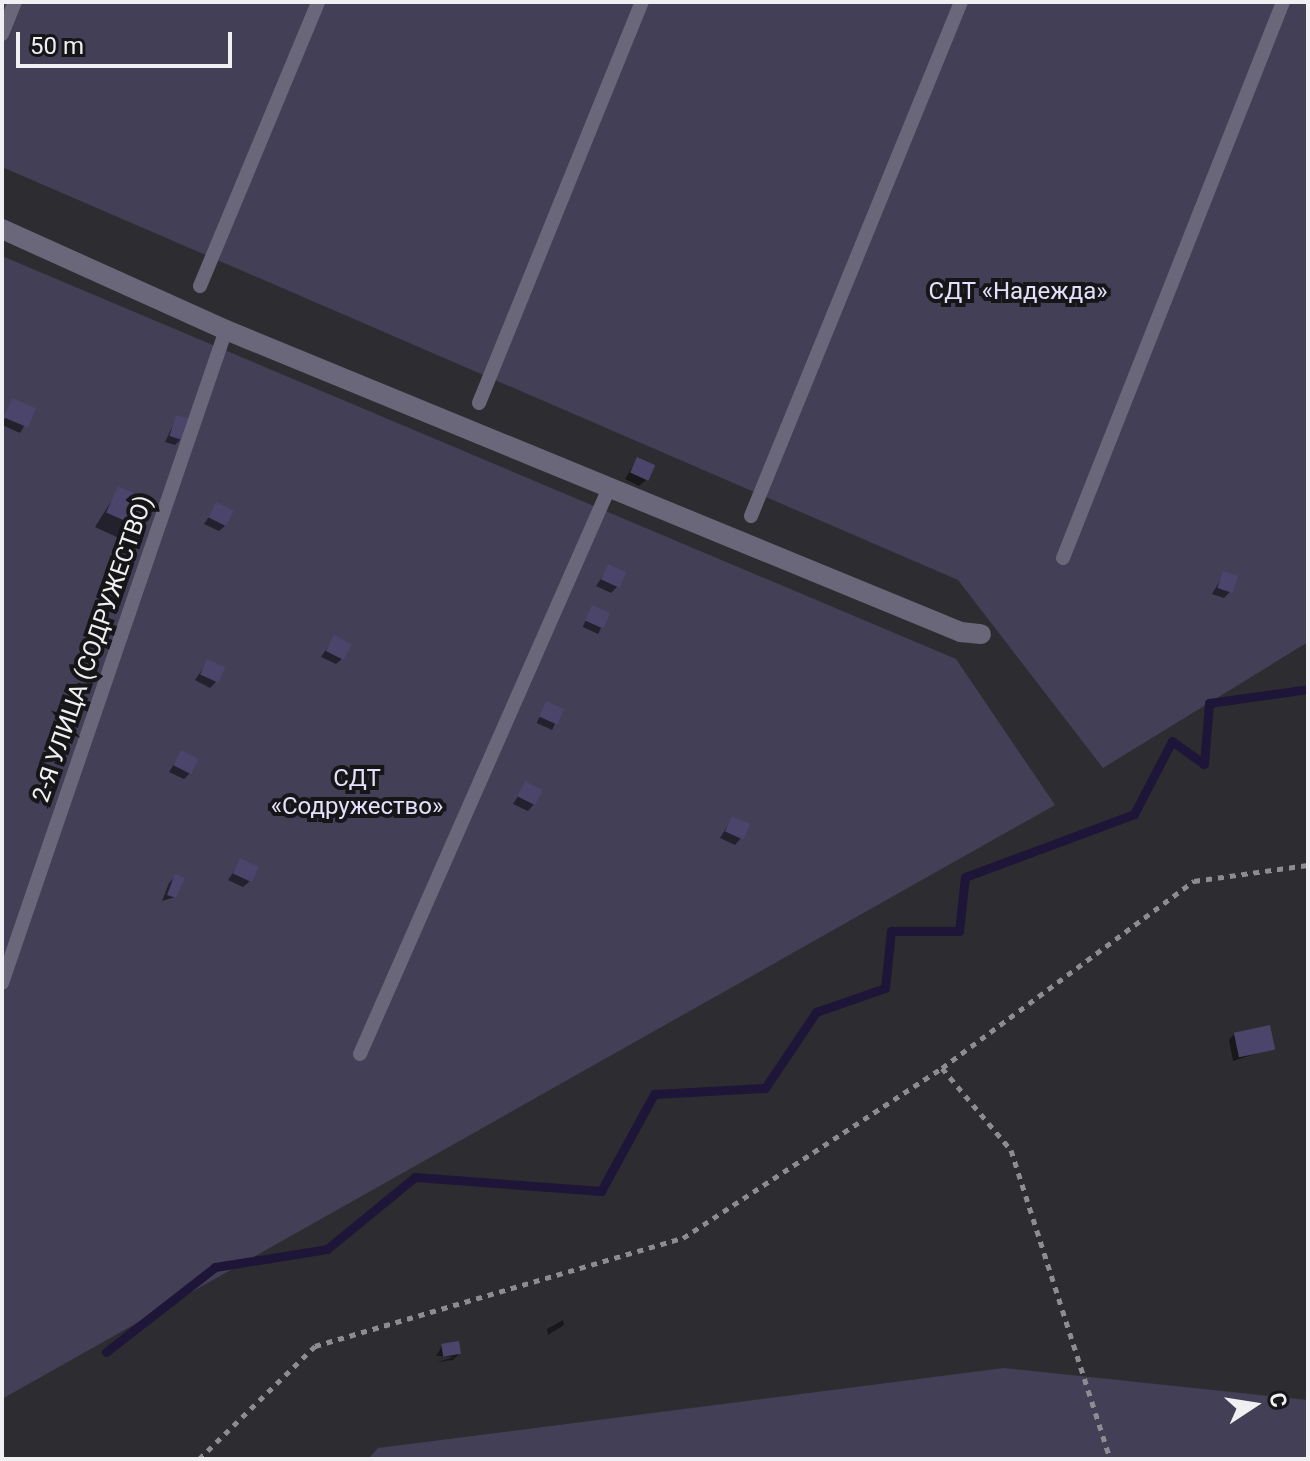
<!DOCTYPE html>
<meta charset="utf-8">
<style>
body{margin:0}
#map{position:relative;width:1310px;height:1461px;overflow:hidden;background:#2d2d31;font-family:Roboto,sans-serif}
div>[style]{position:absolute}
.green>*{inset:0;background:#423f56}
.shadow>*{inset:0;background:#0007;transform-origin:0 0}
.stream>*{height:9px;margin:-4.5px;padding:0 4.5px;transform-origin:4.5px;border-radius:4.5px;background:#1e1638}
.building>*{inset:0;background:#4b456b;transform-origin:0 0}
.path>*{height:5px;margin-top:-2.5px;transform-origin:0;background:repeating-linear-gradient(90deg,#8d8d91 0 6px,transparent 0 12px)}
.service>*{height:14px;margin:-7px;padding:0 7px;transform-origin:7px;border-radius:7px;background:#696779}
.minor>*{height:20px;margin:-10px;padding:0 10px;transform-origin:10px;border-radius:10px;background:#696779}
span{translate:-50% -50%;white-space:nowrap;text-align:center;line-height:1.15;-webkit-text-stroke:8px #161517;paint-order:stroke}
.park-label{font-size:24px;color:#e3e0fb}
.street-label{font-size:24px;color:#f0f0f3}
.frame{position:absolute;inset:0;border:4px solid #f0f0f3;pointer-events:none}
.north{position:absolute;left:1214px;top:1365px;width:80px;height:80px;-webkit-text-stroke:6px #161517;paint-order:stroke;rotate:78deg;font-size:22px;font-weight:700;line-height:32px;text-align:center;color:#f0f0f3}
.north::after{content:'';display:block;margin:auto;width:28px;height:36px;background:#f0f0f3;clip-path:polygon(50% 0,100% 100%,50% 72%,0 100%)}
.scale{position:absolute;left:16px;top:32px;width:216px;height:36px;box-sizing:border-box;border:4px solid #f0f0f3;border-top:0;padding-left:10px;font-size:24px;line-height:28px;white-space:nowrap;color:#f0f0f3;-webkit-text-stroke:6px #161517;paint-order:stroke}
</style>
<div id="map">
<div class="green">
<i style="clip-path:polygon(2px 2px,1308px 2px,1308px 642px,1103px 768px,958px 580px,2px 167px)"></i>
<i style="clip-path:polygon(2px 256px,956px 659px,1055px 805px,2px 1399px)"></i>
<i style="clip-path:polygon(1004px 1368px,1308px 1400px,1308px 1459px,368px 1459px,378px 1448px)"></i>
</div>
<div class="shadow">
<i style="clip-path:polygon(12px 401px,34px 409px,20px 433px,2px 425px)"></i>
<i style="clip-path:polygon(177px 417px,181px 439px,175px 445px,165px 442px)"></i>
<i style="clip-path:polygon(637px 459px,646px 480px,639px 486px,625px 479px)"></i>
<i style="clip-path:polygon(119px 489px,135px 525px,121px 539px,95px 527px)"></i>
<i style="clip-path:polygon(217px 505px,226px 525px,219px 531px,204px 524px)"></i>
<i style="clip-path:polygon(609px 567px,617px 587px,611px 593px,596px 586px)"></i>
<i style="clip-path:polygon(1224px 574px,1230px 592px,1224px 598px,1212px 594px)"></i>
<i style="left:592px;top:607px;width:17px;height:22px;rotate:25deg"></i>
<i style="clip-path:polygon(334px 638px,343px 658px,336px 664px,321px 657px)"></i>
<i style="clip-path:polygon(208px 661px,217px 681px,210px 688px,195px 680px)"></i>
<i style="left:546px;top:703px;width:17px;height:22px;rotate:25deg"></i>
<i style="clip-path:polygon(181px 753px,190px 773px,184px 779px,169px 772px)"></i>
<i style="clip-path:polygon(526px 784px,534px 804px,528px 811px,513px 804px)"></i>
<i style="clip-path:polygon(732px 819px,741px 838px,735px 845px,720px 838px)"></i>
<i style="clip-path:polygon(241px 861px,250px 881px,243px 887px,228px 880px)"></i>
<i style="clip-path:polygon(176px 876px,175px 897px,162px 901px,169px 883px)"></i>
<i style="clip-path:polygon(1235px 1033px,1273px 1048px,1233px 1061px,1229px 1040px)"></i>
<i style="clip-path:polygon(563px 1320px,564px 1325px,548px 1335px,547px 1329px)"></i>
<i style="clip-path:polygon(442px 1346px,459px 1354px,453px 1360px,437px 1362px,455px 1357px,436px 1356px)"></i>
</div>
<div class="stream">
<i style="left:106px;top:1352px;width:138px;rotate:-37.9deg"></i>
<i style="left:215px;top:1267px;width:113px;rotate:-9.1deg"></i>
<i style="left:327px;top:1249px;width:114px;rotate:-39.3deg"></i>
<i style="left:415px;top:1177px;width:187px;rotate:4.3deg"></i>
<i style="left:601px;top:1191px;width:111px;rotate:-61.3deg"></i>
<i style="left:654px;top:1094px;width:111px;rotate:-3.1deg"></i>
<i style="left:765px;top:1088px;width:92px;rotate:-56.1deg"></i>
<i style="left:816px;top:1012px;width:73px;rotate:-19.2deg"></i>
<i style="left:885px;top:988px;width:57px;rotate:-84deg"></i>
<i style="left:891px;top:931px;width:68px"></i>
<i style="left:959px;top:931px;width:54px;rotate:-83.7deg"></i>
<i style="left:965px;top:877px;width:180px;rotate:-20.4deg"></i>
<i style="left:1134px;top:814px;width:82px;rotate:-62.5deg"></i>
<i style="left:1172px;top:741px;width:39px;rotate:36deg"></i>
<i style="left:1204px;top:764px;width:61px;rotate:-85.3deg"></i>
<i style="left:1209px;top:703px;width:100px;rotate:-8deg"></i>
</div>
<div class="building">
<i style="left:12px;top:398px;width:26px;height:21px;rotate:23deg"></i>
<i style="left:176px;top:415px;width:14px;height:22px;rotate:17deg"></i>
<i style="left:637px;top:457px;width:20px;height:17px;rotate:24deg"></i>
<i style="left:118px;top:486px;width:34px;height:29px;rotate:24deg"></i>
<i style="left:216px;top:502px;width:20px;height:17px;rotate:27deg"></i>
<i style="left:608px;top:564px;width:20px;height:17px;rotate:24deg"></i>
<i style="left:1223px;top:571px;width:16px;height:18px;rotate:18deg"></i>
<i style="left:592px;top:605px;width:20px;height:17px;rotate:24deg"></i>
<i style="left:334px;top:635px;width:20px;height:18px;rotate:27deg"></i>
<i style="left:207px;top:659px;width:20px;height:17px;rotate:24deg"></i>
<i style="left:546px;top:701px;width:20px;height:17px;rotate:24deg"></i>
<i style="left:181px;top:750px;width:20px;height:17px;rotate:27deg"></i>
<i style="left:525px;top:781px;width:20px;height:17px;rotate:27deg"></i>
<i style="left:732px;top:816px;width:20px;height:17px;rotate:24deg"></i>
<i style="left:240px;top:858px;width:21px;height:17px;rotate:25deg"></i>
<i style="clip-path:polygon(175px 874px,185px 878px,176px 898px,167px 895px)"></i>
<i style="left:1270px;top:1025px;width:25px;height:37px;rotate:78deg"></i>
<i style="left:459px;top:1341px;width:13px;height:18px;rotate:81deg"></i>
</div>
<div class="path">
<i style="left:942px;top:1068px;width:107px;rotate:49.9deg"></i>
<i style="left:1011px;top:1150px;width:324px;rotate:72.2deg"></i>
<i style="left:199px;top:1459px;width:162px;rotate:-44.2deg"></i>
<i style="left:315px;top:1346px;width:384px;rotate:-16.4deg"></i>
<i style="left:683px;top:1238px;width:310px;rotate:-33.3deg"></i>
<i style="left:942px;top:1068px;width:314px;rotate:-36.6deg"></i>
<i style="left:1194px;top:881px;width:115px;rotate:-8deg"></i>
</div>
<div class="service">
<i style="left:2px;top:34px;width:35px;rotate:-68deg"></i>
<i style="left:200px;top:286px;width:308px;rotate:-67.4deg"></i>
<i style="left:479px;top:403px;width:433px;rotate:-67.9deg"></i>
<i style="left:751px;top:516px;width:555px;rotate:-67.78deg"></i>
<i style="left:1063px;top:558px;width:598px;rotate:-68.41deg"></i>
<i style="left:2px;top:983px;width:690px;rotate:-71.07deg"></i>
<i style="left:360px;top:1054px;width:618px;rotate:-66.25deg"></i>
</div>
<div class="minor">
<i style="left:2px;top:229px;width:246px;rotate:24.3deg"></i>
<i style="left:226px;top:330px;width:795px;rotate:22.34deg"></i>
<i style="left:961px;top:632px;width:20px;rotate:6deg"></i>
</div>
<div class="park-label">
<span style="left:1018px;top:292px">СДТ «Надежда»</span>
<span style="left:357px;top:793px">СДТ<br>«Содружество»</span>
</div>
<div class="street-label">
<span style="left:93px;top:649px;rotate:-71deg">2-Я УЛИЦА (СОДРУЖЕСТВО)</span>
</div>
<div class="frame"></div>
<div class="north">С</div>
<div class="scale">50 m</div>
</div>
